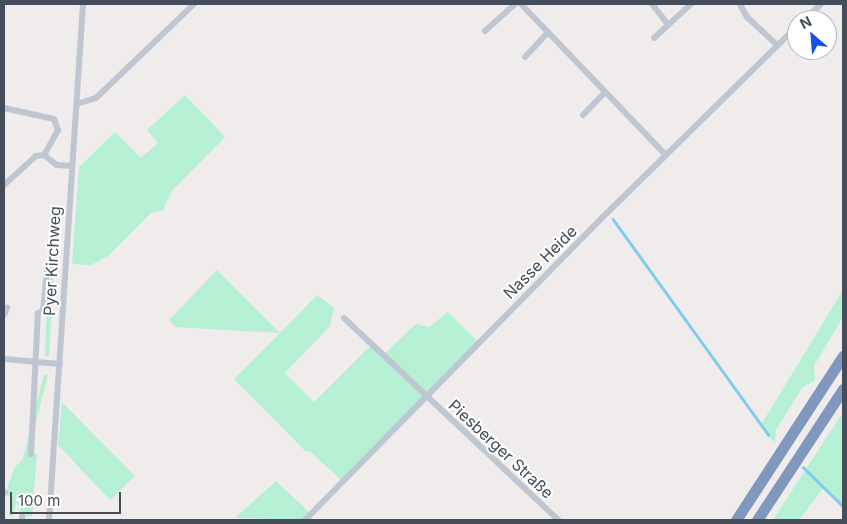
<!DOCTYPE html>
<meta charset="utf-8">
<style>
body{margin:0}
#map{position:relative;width:847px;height:524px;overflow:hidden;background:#efeceb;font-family:Inter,sans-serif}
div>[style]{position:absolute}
.green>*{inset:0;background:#b6f0d4;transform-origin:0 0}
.stream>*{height:2.5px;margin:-1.25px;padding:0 1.25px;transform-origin:1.25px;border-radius:1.25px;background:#81cbef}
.minor>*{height:6px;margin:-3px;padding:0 3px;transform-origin:3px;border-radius:3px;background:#bec6d2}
.motorway>*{height:11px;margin:-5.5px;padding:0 5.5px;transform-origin:5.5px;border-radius:5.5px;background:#8097be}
span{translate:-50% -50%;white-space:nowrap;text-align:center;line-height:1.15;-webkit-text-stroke:4px #fff;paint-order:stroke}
.street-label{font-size:16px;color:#444d5a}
.frame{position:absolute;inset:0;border:5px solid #444d5a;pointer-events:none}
.north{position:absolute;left:787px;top:10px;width:50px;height:50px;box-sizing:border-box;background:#fff;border:1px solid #b4b8bd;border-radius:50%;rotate:333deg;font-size:14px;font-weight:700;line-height:20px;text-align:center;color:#444d5a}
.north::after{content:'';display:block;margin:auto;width:18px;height:22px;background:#1153e4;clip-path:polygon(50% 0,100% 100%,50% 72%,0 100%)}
.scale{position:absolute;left:10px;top:492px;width:111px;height:22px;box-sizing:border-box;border:2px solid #444d5a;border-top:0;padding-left:6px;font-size:15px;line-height:18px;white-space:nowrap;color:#444d5a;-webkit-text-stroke:4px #fff;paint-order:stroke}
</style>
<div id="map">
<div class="green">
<i style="clip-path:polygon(185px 95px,225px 137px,172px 191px,163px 210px,151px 213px,108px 256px,91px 265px,72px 264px,79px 167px,115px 132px,141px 158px,158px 143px,147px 130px)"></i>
<i style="clip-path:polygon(57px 210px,49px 356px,45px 356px,50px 211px)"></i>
<i style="clip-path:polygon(217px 270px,280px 333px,317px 295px,334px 308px,330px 326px,285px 373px,314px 402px,372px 344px,383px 355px,416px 324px,429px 327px,448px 312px,479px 343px,343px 482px,310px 451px,305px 451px,234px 379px,280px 333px,175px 327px,169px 320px)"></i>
<i style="clip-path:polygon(843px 290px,843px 317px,814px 366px,815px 380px,802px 388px,776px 430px,775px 444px,761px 425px)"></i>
<i style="left:44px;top:374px;width:4px;height:146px;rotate:14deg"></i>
<i style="clip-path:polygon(62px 402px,135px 476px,110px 500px,58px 445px)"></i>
<i style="clip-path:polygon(843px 412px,843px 506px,824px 487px,799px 520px,773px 520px)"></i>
<i style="clip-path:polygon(28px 454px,37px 454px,32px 516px,19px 517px,20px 507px,5px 493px,15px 467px)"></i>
<i style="clip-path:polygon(276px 481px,311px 514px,305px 520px,235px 518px)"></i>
</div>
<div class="stream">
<i style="left:613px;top:219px;width:266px;rotate:54.2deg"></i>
<i style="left:803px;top:467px;width:56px;rotate:44.3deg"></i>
</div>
<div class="minor">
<i style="left:521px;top:4px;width:209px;rotate:46.2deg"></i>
<i style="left:652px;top:4px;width:24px;rotate:52deg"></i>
<i style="left:740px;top:4px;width:15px;rotate:62deg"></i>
<i style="left:747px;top:17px;width:41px;rotate:43deg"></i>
<i style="left:804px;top:20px;width:23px;rotate:-43deg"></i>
<i style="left:485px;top:31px;width:40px;rotate:-42deg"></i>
<i style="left:654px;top:38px;width:50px;rotate:-42.6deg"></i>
<i style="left:525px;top:57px;width:34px;rotate:-47deg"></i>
<i style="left:77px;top:104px;width:20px;rotate:-18deg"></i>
<i style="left:96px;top:98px;width:136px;rotate:-43.8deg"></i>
<i style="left:4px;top:108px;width:51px;rotate:12.4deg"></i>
<i style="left:54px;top:119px;width:12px;rotate:70deg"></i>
<i style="left:58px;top:130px;width:29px;rotate:119deg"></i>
<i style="left:583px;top:115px;width:32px;rotate:-46deg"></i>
<i style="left:4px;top:185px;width:43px;rotate:-42.2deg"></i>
<i style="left:36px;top:156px;width:8px;rotate:-7deg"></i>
<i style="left:44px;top:155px;width:16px;rotate:38deg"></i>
<i style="left:57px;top:165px;width:14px;rotate:4deg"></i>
<i style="left:4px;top:315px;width:8px;rotate:-67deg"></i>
<i style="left:344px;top:318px;width:294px;rotate:43.3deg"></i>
<i style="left:4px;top:359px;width:56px;rotate:5.1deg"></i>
<i style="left:31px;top:454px;width:141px;rotate:-87.2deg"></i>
<i style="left:38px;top:313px;width:5px;rotate:-22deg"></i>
<i style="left:43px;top:311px;width:41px;rotate:-84.4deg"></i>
<i style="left:4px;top:492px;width:1px;rotate:45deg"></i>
<i style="left:22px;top:520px;width:3px;rotate:-90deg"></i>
<i style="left:49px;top:520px;width:517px;rotate:-86.23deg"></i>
<i style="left:305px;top:520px;width:431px;rotate:-45.5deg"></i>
<i style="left:607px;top:213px;width:267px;rotate:-44.5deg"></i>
</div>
<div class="motorway">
<i style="left:736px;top:520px;width:196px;rotate:-56.9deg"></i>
<i style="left:757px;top:520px;width:157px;rotate:-56.7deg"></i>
</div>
<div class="street-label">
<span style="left:52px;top:261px;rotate:-87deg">Pyer Kirchweg</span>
<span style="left:540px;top:262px;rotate:-45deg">Nasse Heide</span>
<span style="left:501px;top:449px;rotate:43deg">Piesberger Straße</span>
</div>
<div class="frame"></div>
<div class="north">N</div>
<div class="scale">100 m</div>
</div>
